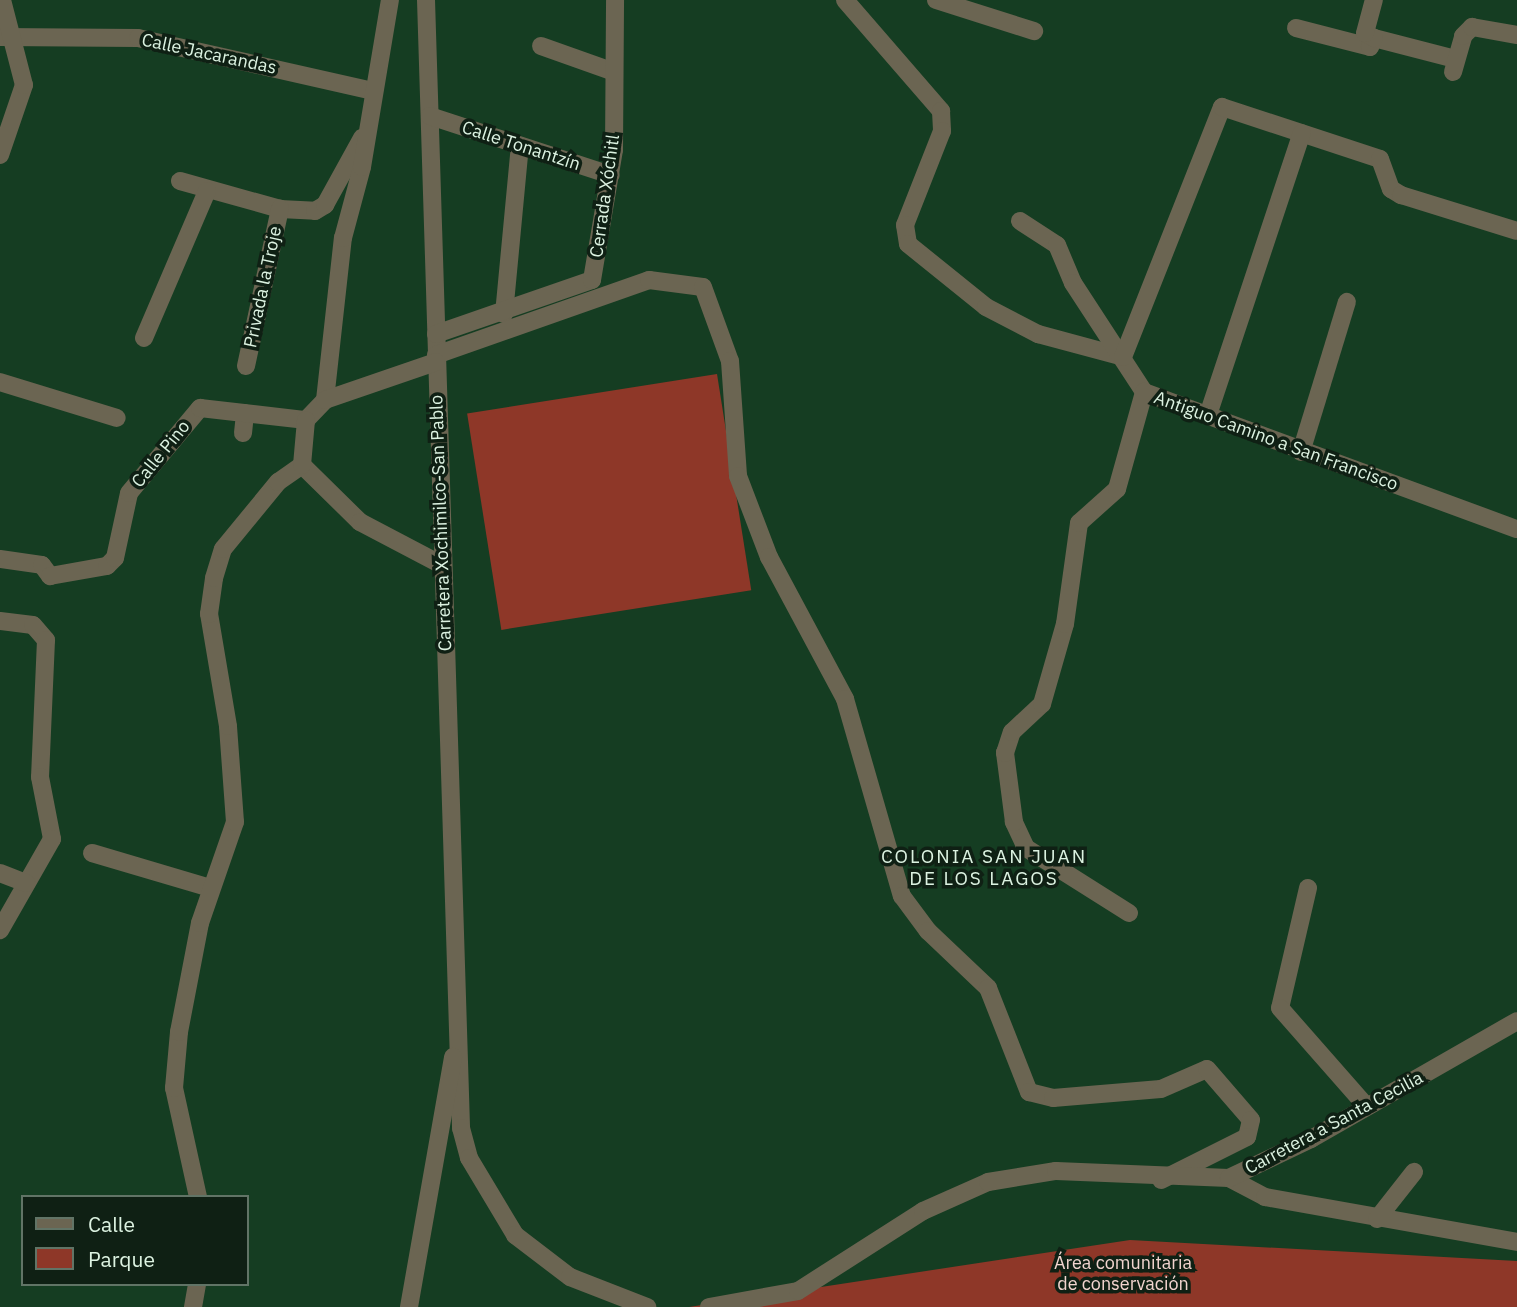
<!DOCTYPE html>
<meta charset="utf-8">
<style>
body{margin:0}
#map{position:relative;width:1517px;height:1307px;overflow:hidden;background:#153d22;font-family:"IBM Plex Sans",sans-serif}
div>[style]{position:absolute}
.green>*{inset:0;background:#8e3728;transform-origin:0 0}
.minor>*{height:18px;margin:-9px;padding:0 9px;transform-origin:9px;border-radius:9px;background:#6b6552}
span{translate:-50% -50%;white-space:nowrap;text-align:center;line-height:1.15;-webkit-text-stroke:7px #0f2014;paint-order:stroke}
.street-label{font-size:18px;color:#dcf2e1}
.park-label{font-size:18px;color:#f2d5cf}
.neighbourhood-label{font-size:19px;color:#dcf2e1;letter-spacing:2px}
.legend{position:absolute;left:21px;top:1195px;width:228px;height:91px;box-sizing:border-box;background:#0f2014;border:2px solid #617466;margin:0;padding:9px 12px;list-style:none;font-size:21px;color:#dcf2e1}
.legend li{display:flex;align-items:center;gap:14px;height:35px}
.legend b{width:35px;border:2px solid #617466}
</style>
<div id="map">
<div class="green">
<i style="left:717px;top:374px;width:219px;height:253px;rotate:81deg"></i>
<i style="clip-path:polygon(1130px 1240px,1517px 1261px,1517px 1307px,689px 1307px)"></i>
</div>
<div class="minor">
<i style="left:426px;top:0;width:1129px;rotate:88.22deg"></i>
<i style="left:461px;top:1128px;width:31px;rotate:75deg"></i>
<i style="left:469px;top:1158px;width:90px;rotate:59.1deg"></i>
<i style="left:515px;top:1235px;width:69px;rotate:37.4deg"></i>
<i style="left:570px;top:1277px;width:83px;rotate:21.3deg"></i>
<i style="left:845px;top:0;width:147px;rotate:49.1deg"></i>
<i style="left:941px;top:111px;width:20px;rotate:87deg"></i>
<i style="left:942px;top:131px;width:101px;rotate:111.5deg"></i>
<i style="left:905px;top:225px;width:19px;rotate:81deg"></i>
<i style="left:908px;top:244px;width:100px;rotate:38.9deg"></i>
<i style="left:986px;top:307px;width:59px;rotate:27.4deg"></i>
<i style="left:1038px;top:334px;width:88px;rotate:15.1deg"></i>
<i style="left:936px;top:0;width:103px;rotate:17.6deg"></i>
<i style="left:1296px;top:28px;width:76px;rotate:14.4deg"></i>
<i style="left:1370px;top:47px;width:10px;rotate:-66deg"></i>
<i style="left:1374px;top:38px;width:84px;rotate:14.5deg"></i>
<i style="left:0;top:37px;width:138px;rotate:0.4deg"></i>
<i style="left:138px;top:38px;width:242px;rotate:12.7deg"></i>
<i style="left:1374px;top:38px;width:10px;rotate:-151deg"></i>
<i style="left:1365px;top:33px;width:34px;rotate:-75deg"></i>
<i style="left:541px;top:46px;width:77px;rotate:19.6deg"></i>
<i style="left:1453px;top:72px;width:37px;rotate:-74deg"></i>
<i style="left:1463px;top:36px;width:13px;rotate:-45deg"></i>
<i style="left:1472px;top:27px;width:46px;rotate:10.1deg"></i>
<i style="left:430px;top:116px;width:190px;rotate:18.1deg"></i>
<i style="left:0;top:155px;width:74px;rotate:-71.1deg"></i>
<i style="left:24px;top:85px;width:88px;rotate:-104.5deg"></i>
<i style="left:180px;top:181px;width:104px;rotate:15.6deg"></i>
<i style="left:280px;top:209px;width:35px;rotate:3deg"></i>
<i style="left:315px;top:211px;width:12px;rotate:-31deg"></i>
<i style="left:325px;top:205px;width:77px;rotate:-61.1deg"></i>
<i style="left:1020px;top:221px;width:44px;rotate:33deg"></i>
<i style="left:1057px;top:245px;width:41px;rotate:67.2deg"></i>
<i style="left:1073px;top:283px;width:130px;rotate:56.9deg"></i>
<i style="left:1144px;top:392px;width:397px;rotate:20.2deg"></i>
<i style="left:504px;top:314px;width:169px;rotate:-84.6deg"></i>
<i style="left:436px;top:334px;width:165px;rotate:-19.1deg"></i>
<i style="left:592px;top:280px;width:132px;rotate:-80.4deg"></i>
<i style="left:614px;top:150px;width:150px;rotate:-89.6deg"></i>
<i style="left:144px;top:338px;width:160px;rotate:-66.8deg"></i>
<i style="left:436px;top:355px;width:226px;rotate:-19.4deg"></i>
<i style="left:649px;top:280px;width:54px;rotate:7.4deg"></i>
<i style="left:703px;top:287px;width:79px;rotate:70deg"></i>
<i style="left:730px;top:361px;width:115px;rotate:86deg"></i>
<i style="left:738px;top:476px;width:87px;rotate:69.1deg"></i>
<i style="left:769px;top:557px;width:161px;rotate:61.8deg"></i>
<i style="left:845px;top:699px;width:205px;rotate:73.9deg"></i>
<i style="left:902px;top:896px;width:44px;rotate:53.4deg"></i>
<i style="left:928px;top:931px;width:83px;rotate:43.5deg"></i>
<i style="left:988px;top:988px;width:112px;rotate:68.5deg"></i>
<i style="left:1029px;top:1092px;width:25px;rotate:14deg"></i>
<i style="left:1053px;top:1098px;width:108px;rotate:-4.8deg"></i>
<i style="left:1161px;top:1089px;width:50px;rotate:-23.5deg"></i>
<i style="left:1207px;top:1069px;width:67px;rotate:49.2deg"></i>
<i style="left:1251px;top:1120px;width:17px;rotate:103deg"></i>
<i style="left:1247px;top:1137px;width:96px;rotate:153.4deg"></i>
<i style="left:1123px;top:357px;width:269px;rotate:-68.4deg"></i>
<i style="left:1222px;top:107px;width:166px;rotate:18.2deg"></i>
<i style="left:1380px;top:159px;width:32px;rotate:70deg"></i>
<i style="left:1391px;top:189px;width:12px;rotate:31deg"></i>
<i style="left:1401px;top:195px;width:121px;rotate:17.2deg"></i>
<i style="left:246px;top:366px;width:161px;rotate:-77.8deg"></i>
<i style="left:0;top:382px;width:122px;rotate:17.1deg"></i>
<i style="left:325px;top:400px;width:163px;rotate:-83.7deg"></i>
<i style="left:343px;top:238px;width:73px;rotate:-75deg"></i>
<i style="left:362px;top:167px;width:169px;rotate:-80.5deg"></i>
<i style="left:1208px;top:415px;width:297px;rotate:-71.6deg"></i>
<i style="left:243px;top:433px;width:20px;rotate:-84deg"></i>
<i style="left:1301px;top:452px;width:157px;rotate:-73deg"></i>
<i style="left:302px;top:465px;width:81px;rotate:44.5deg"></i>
<i style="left:360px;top:522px;width:93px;rotate:27.7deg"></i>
<i style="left:0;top:559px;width:42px;rotate:8.1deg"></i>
<i style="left:42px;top:565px;width:14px;rotate:54deg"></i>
<i style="left:50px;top:576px;width:58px;rotate:-10deg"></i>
<i style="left:107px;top:566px;width:11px;rotate:-45deg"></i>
<i style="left:115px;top:558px;width:66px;rotate:-77.8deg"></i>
<i style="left:129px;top:493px;width:111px;rotate:-50.1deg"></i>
<i style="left:200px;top:408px;width:107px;rotate:6.5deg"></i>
<i style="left:306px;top:420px;width:28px;rotate:-46deg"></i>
<i style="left:325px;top:400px;width:117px;rotate:-18.9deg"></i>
<i style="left:0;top:621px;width:33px;rotate:7deg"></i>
<i style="left:33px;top:625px;width:20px;rotate:49deg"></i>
<i style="left:46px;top:640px;width:137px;rotate:92.5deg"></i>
<i style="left:40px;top:777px;width:63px;rotate:79deg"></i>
<i style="left:52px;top:839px;width:105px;rotate:119.7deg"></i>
<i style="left:92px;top:853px;width:123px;rotate:16.5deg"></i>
<i style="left:0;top:873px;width:28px;rotate:21deg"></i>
<i style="left:1308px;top:888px;width:123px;rotate:103.1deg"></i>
<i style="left:1280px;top:1008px;width:130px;rotate:48.7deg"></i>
<i style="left:1129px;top:913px;width:122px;rotate:-147.7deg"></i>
<i style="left:1026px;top:848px;width:29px;rotate:-115deg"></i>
<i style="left:1014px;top:822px;width:70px;rotate:-97.4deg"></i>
<i style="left:1005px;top:753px;width:22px;rotate:-72deg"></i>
<i style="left:1012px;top:732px;width:41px;rotate:-43deg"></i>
<i style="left:1042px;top:704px;width:83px;rotate:-74deg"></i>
<i style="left:1065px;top:624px;width:102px;rotate:-82.1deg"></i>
<i style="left:1079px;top:523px;width:51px;rotate:-41.8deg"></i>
<i style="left:1117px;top:489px;width:101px;rotate:-74.4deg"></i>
<i style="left:1229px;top:1178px;width:41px;rotate:27.8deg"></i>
<i style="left:1265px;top:1197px;width:256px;rotate:10.1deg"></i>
<i style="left:198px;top:1197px;width:112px;rotate:-102.4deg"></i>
<i style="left:174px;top:1088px;width:56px;rotate:-84.9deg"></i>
<i style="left:179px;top:1032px;width:111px;rotate:-79.1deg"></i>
<i style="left:200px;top:923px;width:107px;rotate:-70.9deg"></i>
<i style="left:235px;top:822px;width:96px;rotate:-94.2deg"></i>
<i style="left:228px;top:726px;width:114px;rotate:-99.6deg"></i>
<i style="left:209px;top:614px;width:36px;rotate:-82deg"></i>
<i style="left:214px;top:578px;width:30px;rotate:-73deg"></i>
<i style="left:223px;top:549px;width:87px;rotate:-50.6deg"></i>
<i style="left:278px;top:482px;width:29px;rotate:-35deg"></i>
<i style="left:302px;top:465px;width:45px;rotate:-84.9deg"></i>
<i style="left:1377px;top:1219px;width:60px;rotate:-51.8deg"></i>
<i style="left:193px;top:1307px;width:23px;rotate:-80deg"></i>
<i style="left:409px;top:1307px;width:254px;rotate:-80deg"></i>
<i style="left:709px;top:1307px;width:90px;rotate:-10.2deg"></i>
<i style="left:798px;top:1291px;width:148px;rotate:-32.6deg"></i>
<i style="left:923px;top:1211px;width:71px;rotate:-24deg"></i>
<i style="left:988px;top:1182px;width:69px;rotate:-9.2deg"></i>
<i style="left:1056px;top:1171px;width:173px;rotate:2.3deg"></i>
<i style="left:1229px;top:1178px;width:91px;rotate:-25.4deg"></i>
<i style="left:1311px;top:1139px;width:237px;rotate:-29.8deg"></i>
</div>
<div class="street-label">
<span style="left:209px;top:54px;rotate:12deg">Calle Jacarandas</span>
<span style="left:521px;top:146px;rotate:18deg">Calle Tonantzín</span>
<span style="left:605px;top:196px;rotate:-82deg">Cerrada Xóchitl</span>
<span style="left:263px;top:287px;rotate:-78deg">Privada la Troje</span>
<span style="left:1276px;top:441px;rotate:20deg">Antiguo Camino a San Francisco</span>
<span style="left:161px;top:454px;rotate:-51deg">Calle Pino</span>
<span style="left:441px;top:523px;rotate:-92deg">Carretera Xochimilco-San Pablo</span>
<span style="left:1334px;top:1123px;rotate:-28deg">Carretera a Santa Cecilia</span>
</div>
<div class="park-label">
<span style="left:1123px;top:1274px">Área comunitaria<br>de conservación</span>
</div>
<div class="neighbourhood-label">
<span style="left:984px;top:868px">COLONIA SAN JUAN<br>DE LOS LAGOS</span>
</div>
<ul class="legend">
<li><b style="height:9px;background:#6b6552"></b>Calle</li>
<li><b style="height:19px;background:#8e3728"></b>Parque</li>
</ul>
</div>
